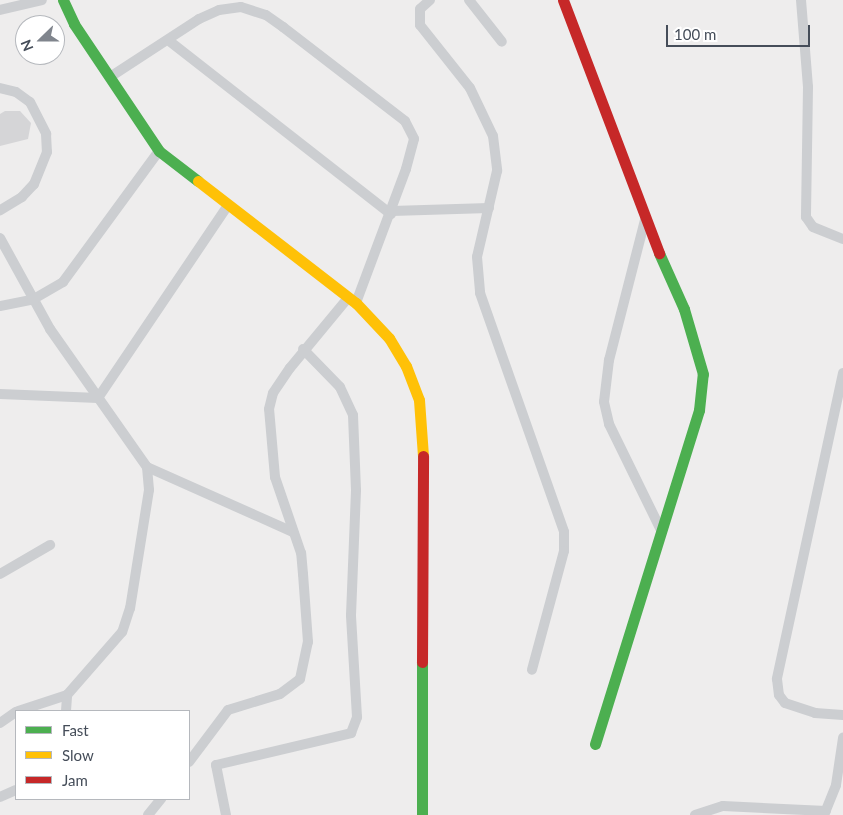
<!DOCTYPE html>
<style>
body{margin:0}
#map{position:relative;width:843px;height:815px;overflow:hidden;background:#eeeded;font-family:Lato,sans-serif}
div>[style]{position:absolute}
.building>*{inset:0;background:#d5d5d7}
.street>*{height:10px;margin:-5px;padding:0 5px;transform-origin:5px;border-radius:5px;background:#ccced1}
.fast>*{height:11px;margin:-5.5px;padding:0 5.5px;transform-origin:5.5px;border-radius:5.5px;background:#4caf50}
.slow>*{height:11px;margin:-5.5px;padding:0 5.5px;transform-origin:5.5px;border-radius:5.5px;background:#ffc107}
.jam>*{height:11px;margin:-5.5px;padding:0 5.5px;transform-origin:5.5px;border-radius:5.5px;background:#c62828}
span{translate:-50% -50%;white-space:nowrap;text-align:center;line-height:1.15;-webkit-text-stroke:4px #fff;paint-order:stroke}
.legend{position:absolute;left:15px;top:710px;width:175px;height:90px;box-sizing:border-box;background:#fff;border:1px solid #b5b8bd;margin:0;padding:6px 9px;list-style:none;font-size:15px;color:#454d59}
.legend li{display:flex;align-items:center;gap:10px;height:25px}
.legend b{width:25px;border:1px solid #b5b8bd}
.north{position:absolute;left:15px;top:15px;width:50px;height:50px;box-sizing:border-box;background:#fff;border:1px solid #b5b8bd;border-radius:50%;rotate:248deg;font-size:14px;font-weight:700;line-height:20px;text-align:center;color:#454d59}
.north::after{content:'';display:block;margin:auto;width:18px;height:22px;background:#80858d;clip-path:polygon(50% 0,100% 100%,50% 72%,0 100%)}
.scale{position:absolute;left:666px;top:25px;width:144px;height:22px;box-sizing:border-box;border:2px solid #454d59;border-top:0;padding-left:6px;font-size:15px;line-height:18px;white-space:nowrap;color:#454d59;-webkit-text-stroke:4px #fff;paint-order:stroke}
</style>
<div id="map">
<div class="building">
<i style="clip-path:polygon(5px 111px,20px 111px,31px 123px,28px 139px,0 146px,0 114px)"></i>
</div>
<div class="street">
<i style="left:430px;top:0;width:13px;rotate:138deg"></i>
<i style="left:420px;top:9px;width:16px;rotate:90deg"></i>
<i style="left:420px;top:25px;width:80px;rotate:51.6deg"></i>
<i style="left:470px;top:88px;width:53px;rotate:64.4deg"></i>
<i style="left:493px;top:136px;width:35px;rotate:83deg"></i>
<i style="left:497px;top:171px;width:88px;rotate:103.1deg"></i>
<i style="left:477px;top:257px;width:36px;rotate:85deg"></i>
<i style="left:480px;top:293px;width:253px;rotate:70.6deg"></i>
<i style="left:564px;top:532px;width:19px;rotate:90deg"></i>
<i style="left:564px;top:551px;width:123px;rotate:105.1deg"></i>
<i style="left:469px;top:0;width:53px;rotate:51.8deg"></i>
<i style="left:801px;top:0;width:87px;rotate:85.4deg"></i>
<i style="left:808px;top:87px;width:130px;rotate:90.9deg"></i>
<i style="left:806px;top:217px;width:12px;rotate:55deg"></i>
<i style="left:813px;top:227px;width:32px;rotate:22deg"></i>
<i style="left:0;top:10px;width:43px;rotate:-13.4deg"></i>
<i style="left:168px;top:40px;width:283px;rotate:38deg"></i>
<i style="left:110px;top:77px;width:106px;rotate:-33.1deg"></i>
<i style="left:199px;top:19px;width:22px;rotate:-24deg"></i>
<i style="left:219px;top:10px;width:22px;rotate:-8deg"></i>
<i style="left:241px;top:7px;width:26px;rotate:18deg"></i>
<i style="left:266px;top:15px;width:21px;rotate:35deg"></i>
<i style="left:283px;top:27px;width:154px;rotate:37.6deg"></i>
<i style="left:405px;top:121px;width:20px;rotate:63deg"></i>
<i style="left:414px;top:139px;width:31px;rotate:105deg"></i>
<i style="left:406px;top:169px;width:143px;rotate:110.5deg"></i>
<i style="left:0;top:88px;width:16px;rotate:14deg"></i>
<i style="left:16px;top:92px;width:17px;rotate:36deg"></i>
<i style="left:30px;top:102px;width:36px;rotate:63deg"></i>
<i style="left:46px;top:134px;width:18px;rotate:87deg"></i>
<i style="left:47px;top:152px;width:35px;rotate:112deg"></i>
<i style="left:34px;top:184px;width:18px;rotate:133deg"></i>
<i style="left:22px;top:197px;width:26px;rotate:149deg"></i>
<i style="left:392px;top:211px;width:97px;rotate:-1.8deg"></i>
<i style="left:645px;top:220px;width:145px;rotate:104.4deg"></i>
<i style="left:609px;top:360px;width:42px;rotate:96.8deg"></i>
<i style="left:604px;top:402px;width:23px;rotate:77deg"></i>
<i style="left:609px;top:424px;width:120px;rotate:63.9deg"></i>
<i style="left:0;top:238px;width:104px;rotate:61.2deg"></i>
<i style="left:50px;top:329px;width:169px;rotate:54.9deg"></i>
<i style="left:147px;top:467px;width:23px;rotate:85deg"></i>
<i style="left:149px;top:490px;width:120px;rotate:99.1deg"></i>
<i style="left:130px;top:608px;width:25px;rotate:108deg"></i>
<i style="left:122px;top:632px;width:84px;rotate:131.1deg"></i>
<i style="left:67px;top:695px;width:52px;rotate:161.9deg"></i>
<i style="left:0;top:306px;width:33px;rotate:-11deg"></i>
<i style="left:32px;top:300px;width:36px;rotate:-30deg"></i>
<i style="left:63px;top:282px;width:162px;rotate:-53.8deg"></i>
<i style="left:843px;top:373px;width:313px;rotate:102.2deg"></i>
<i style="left:777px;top:679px;width:16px;rotate:83deg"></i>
<i style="left:779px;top:695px;width:10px;rotate:53deg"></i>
<i style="left:785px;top:703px;width:32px;rotate:18deg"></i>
<i style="left:815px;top:713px;width:28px;rotate:4deg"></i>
<i style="left:0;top:394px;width:98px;rotate:2.3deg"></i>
<i style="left:98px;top:398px;width:230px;rotate:-56deg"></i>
<i style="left:147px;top:467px;width:160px;rotate:24deg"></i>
<i style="left:0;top:574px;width:58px;rotate:-30.1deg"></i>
<i style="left:66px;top:711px;width:16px;rotate:-86deg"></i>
<i style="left:0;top:723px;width:19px;rotate:-35deg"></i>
<i style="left:189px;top:762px;width:65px;rotate:-53.1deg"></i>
<i style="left:228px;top:710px;width:54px;rotate:-17.1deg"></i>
<i style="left:280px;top:694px;width:25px;rotate:-37deg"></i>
<i style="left:300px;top:679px;width:38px;rotate:-78deg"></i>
<i style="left:308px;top:642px;width:68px;rotate:-94.2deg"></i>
<i style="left:303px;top:574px;width:21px;rotate:-95deg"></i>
<i style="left:301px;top:553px;width:80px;rotate:-108.9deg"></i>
<i style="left:275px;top:477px;width:68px;rotate:-95deg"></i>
<i style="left:269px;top:409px;width:16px;rotate:-76deg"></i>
<i style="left:273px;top:393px;width:30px;rotate:-56deg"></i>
<i style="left:290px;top:368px;width:91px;rotate:-50.4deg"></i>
<i style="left:0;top:797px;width:17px;rotate:-24deg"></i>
<i style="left:148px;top:815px;width:21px;rotate:-51deg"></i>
<i style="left:226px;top:815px;width:51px;rotate:-101.3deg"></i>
<i style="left:216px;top:765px;width:139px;rotate:-13.3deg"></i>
<i style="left:351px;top:733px;width:17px;rotate:-69deg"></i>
<i style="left:357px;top:717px;width:102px;rotate:-93.4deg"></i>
<i style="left:351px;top:615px;width:125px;rotate:-87.7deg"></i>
<i style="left:356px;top:490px;width:75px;rotate:-92.3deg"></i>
<i style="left:353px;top:415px;width:31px;rotate:-115deg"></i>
<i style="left:340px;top:387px;width:53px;rotate:-134.2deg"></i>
<i style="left:695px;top:815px;width:29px;rotate:-18deg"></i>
<i style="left:723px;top:806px;width:103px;rotate:2.8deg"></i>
<i style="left:824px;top:815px;width:32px;rotate:-68deg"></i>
<i style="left:836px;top:785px;width:48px;rotate:-81.5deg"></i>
</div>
<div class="fast">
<i style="left:63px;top:0;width:26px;rotate:65deg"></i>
<i style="left:74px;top:24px;width:153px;rotate:56.2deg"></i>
<i style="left:159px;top:151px;width:49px;rotate:37.6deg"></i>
<i style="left:595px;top:744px;width:350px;rotate:-72.7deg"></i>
<i style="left:699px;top:410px;width:36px;rotate:-84deg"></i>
<i style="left:703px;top:374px;width:68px;rotate:-106.3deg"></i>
<i style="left:684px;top:309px;width:61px;rotate:-114.1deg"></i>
<i style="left:422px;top:815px;width:153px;rotate:-90deg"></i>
</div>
<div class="slow">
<i style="left:198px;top:181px;width:200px;rotate:37.7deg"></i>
<i style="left:356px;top:303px;width:48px;rotate:46.7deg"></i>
<i style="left:389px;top:338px;width:33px;rotate:59deg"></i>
<i style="left:406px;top:366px;width:36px;rotate:69deg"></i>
<i style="left:419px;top:400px;width:56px;rotate:85.9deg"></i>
</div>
<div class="jam">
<i style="left:563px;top:0;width:271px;rotate:69.2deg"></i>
<i style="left:422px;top:662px;width:206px;rotate:-89.7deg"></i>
</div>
<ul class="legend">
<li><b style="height:6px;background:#4caf50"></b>Fast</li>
<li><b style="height:6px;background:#ffc107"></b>Slow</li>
<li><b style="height:6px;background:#c62828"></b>Jam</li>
</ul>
<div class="north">N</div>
<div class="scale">100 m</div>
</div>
